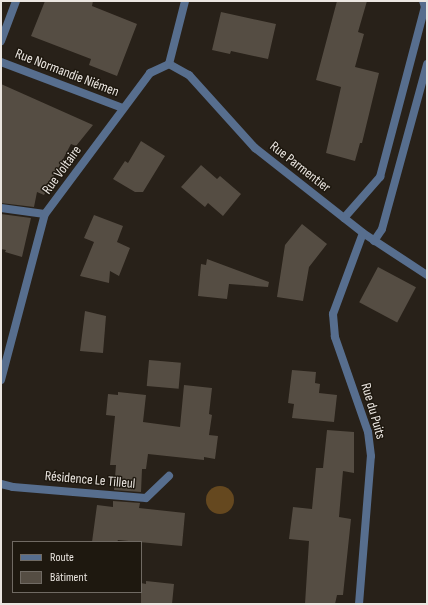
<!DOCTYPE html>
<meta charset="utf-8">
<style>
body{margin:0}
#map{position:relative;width:428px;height:605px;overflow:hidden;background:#282119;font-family:"Sofia Sans Condensed",sans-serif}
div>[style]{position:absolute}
.water>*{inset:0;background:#65481f}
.round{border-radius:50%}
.building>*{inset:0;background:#554d43;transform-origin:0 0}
.lane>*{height:8px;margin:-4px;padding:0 4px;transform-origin:4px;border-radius:4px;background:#576e8e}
.street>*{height:8px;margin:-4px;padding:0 4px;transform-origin:4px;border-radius:4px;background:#576e8e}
span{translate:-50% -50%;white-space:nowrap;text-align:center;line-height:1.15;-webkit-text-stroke:3px #1e180f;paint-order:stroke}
.street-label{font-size:14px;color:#ebe6e1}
.frame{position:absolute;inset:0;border:2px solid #ebe6e1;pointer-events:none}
.legend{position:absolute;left:12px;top:541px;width:130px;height:52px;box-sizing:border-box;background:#1e180f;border:1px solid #706a63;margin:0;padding:5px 7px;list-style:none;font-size:12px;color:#ebe6e1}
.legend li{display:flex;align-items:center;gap:8px;height:20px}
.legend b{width:20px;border:1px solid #706a63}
</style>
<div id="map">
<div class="water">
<i class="round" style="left:206px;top:486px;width:28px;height:28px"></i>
</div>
<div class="building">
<i style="clip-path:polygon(45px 1px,93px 1px,92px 6px,137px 24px,117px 76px,89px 65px,91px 59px,31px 36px)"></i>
<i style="clip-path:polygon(337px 1px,367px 1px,358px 32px,364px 34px,355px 67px,379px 73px,362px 143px,360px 143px,355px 161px,326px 153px,341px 87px,316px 80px)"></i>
<i style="clip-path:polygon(221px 12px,276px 24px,268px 59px,231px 51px,230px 54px,212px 50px)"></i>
<i style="clip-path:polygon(1px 84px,93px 125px,76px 146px,71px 144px,44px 195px,37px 192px,34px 207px,1px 203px)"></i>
<i style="clip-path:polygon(141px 141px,165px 156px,143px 192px,135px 192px,113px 179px,125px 161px,128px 163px)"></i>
<i style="clip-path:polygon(201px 165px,217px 179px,220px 176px,241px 194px,223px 216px,208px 203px,205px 207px,181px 187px)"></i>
<i style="clip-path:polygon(1px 214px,31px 218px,22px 257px,5px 252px,6px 250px,1px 249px)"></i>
<i style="clip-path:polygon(94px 215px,123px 226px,117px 242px,130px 248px,119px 276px,110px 271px,109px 283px,80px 276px,94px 242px,84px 238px)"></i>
<i style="clip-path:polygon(302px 224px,327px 244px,309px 267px,303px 301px,277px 297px,285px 245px)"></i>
<i style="clip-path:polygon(207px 259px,269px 282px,268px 287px,229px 284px,227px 299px,198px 296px,201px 264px,206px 265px)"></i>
<i style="left:378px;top:267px;width:43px;height:40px;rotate:28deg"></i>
<i style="clip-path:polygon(85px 311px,106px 316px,103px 353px,80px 351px)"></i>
<i style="left:149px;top:360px;width:32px;height:26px;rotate:5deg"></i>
<i style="clip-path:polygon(292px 370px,316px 372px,315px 383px,320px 384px,319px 393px,337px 395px,334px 422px,292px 418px,294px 404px,288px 403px)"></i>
<i style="clip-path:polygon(184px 385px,212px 388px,209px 414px,212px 415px,209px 435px,218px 436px,215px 459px,204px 457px,204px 460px,148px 454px,146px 469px,142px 469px,141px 492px,114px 490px,116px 465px,110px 465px,115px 416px,106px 415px,108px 394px,118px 395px,118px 392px,146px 395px,143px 422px,180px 427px)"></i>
<i style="clip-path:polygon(327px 430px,354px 432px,354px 473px,343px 471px,339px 517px,351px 519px,343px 595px,337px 595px,335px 604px,305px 604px,309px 541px,289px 539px,293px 507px,312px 509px,316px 468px,323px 468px)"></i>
<i style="clip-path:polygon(113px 501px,140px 503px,139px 508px,185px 513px,182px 546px,118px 540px,117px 542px,92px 542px,97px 505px,113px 507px)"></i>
<i style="clip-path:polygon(146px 581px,174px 584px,172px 604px,141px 604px,141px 583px,146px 584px)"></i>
</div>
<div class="lane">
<i style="left:374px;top:241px;width:14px;rotate:-56deg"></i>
<i style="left:382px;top:229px;width:171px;rotate:-74.7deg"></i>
</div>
<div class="street">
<i style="left:1px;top:41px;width:43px;rotate:-69.4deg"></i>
<i style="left:1px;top:62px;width:130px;rotate:20.7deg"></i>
<i style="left:169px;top:64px;width:23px;rotate:29deg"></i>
<i style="left:189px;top:75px;width:98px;rotate:47.9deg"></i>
<i style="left:255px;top:148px;width:137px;rotate:38.2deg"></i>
<i style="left:363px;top:233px;width:77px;rotate:33.3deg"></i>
<i style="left:1px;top:208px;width:44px;rotate:7.8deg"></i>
<i style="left:344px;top:218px;width:55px;rotate:-48.7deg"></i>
<i style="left:380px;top:177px;width:176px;rotate:-75.2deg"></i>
<i style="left:425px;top:7px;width:6px;rotate:-108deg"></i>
<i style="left:1px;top:380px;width:172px;rotate:-75.2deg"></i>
<i style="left:45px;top:214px;width:176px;rotate:-53.3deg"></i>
<i style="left:150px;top:73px;width:21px;rotate:-25deg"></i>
<i style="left:169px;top:64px;width:65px;rotate:-75.7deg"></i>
<i style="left:1px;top:484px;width:12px;rotate:14deg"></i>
<i style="left:13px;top:487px;width:133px;rotate:4.7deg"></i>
<i style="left:146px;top:498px;width:32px;rotate:-44deg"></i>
<i style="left:359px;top:604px;width:148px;rotate:-85.4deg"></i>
<i style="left:371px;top:456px;width:24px;rotate:-97deg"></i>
<i style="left:368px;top:432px;width:101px;rotate:-109.2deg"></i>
<i style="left:335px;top:337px;width:23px;rotate:-95deg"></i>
<i style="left:333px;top:314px;width:86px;rotate:-69.7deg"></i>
</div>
<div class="street-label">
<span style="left:67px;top:73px;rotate:21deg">Rue Normandie Niémen</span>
<span style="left:300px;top:167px;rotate:38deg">Rue Parmentier</span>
<span style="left:62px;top:170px;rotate:-54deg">Rue Voltaire</span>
<span style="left:373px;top:411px;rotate:74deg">Rue du Puits</span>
<span style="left:90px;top:480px;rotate:5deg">Résidence Le Tilleul</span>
</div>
<div class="frame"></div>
<ul class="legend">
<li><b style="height:5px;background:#576e8e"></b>Route</li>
<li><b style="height:11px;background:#554d43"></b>Bâtiment</li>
</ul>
</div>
